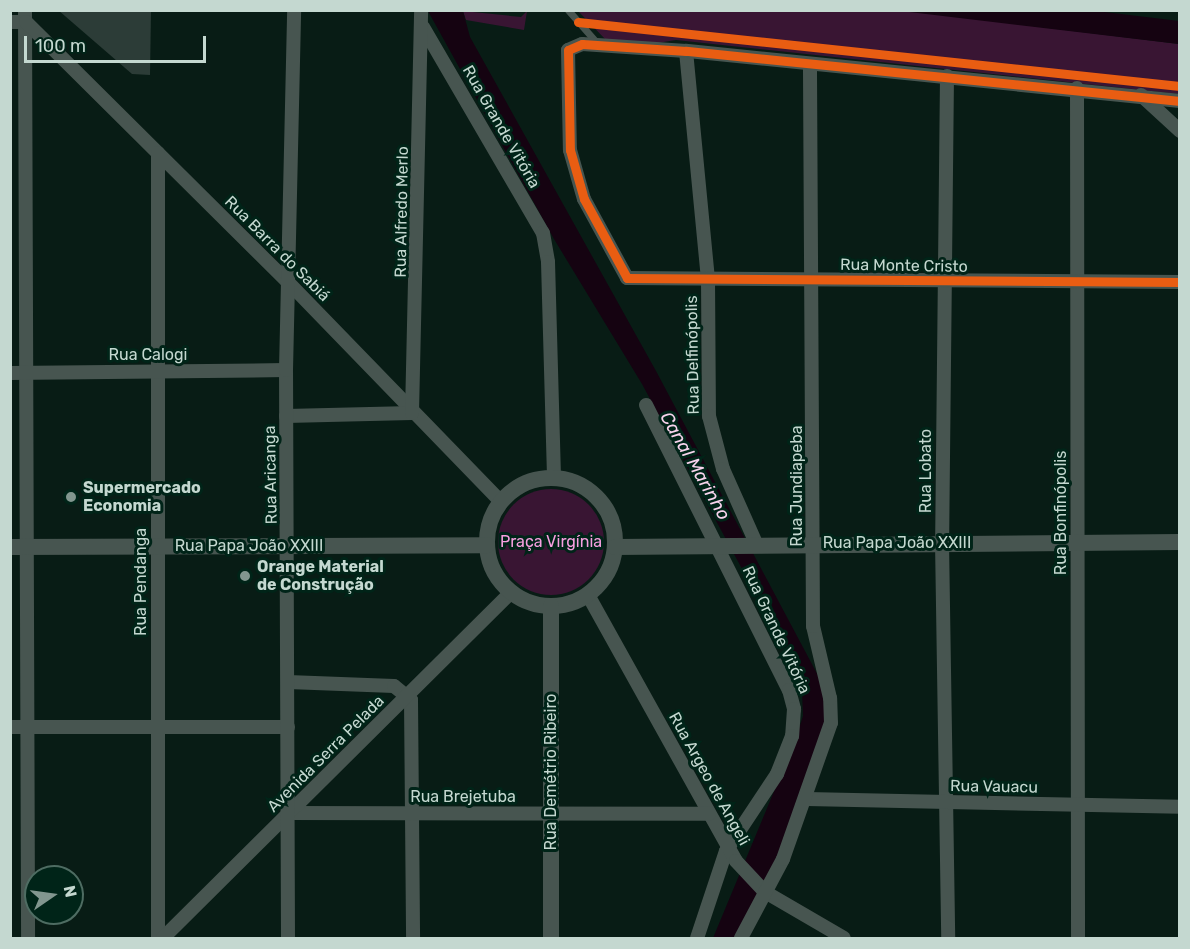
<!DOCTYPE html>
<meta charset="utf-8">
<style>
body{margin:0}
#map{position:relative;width:1190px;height:949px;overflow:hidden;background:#081c15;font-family:Rubik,sans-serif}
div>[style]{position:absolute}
.green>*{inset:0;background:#391533}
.round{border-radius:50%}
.water>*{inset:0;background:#150311}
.building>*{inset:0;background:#2c3c37}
.service>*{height:7px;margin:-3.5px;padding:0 3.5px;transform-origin:3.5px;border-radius:3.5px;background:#475550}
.minor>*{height:14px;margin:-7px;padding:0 7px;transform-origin:7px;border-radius:7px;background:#475550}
.tertiary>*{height:16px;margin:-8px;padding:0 8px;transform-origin:8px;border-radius:8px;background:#475550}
.tertiary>.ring{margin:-8px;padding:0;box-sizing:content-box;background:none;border:16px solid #475550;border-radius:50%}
.cycleway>*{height:9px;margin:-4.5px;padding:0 4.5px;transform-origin:4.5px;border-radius:4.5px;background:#e95d12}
.dots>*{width:16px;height:16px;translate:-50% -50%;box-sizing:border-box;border:3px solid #002418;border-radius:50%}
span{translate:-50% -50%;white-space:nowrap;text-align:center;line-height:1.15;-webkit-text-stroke:6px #002418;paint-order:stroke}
.street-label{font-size:16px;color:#c4d8d0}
.poi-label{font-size:16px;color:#c4d8d0;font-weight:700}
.left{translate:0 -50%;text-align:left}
.park-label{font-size:16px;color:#f79fe0}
.water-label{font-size:18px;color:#f8d3ed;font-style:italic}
.frame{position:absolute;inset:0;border:12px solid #c4d8d0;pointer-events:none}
.north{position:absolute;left:24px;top:865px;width:60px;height:60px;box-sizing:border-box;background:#002418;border:2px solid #4e6c62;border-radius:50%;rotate:77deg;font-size:16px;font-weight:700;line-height:24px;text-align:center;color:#c4d8d0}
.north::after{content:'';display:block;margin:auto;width:21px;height:27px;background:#82968f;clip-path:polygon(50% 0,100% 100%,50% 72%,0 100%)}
.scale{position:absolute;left:24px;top:36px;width:182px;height:27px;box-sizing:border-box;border:3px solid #c4d8d0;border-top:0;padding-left:8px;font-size:18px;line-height:21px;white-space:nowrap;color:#c4d8d0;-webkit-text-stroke:4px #002418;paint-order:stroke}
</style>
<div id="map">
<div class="green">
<i style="clip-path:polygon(901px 10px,1179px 44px,1179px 94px,676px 40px,651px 44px,605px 39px,578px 11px)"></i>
<i style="clip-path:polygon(463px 11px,521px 17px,527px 11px,524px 30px,466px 20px)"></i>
<i class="round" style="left:498px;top:489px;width:106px;height:106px"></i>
</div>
<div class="water">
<i style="clip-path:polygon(1088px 10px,1179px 21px,1179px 44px,901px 11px)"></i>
<i style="clip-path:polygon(428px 11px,463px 11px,470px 37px,656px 371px,822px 683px,827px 731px,787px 838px,735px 938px,713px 938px,795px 741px,803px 716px,802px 690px,793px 663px,642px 384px,554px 239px)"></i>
</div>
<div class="building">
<i style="clip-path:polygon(58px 10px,151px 10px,150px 75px,132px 74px)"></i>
</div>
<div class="service">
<i style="left:568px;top:10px;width:44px;rotate:48.7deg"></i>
</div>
<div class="minor">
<i style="left:25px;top:10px;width:928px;rotate:89.81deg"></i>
<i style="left:10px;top:22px;width:16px"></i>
<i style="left:26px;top:22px;width:368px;rotate:44.8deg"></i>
<i style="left:287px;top:281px;width:308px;rotate:45.9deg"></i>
<i style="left:423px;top:27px;width:238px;rotate:59.8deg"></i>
<i style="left:543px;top:233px;width:29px;rotate:80deg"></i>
<i style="left:548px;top:262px;width:216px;rotate:88.4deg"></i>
<i style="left:686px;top:51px;width:230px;rotate:84.5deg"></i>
<i style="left:708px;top:280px;width:136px;rotate:89.6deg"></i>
<i style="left:709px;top:416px;width:55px;rotate:75.2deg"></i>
<i style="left:723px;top:469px;width:81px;rotate:66deg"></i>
<i style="left:947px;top:76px;width:466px;rotate:90.6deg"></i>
<i style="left:942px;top:542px;width:396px;rotate:89.1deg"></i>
<i style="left:1077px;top:88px;width:850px;rotate:89.93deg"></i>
<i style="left:1141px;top:95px;width:53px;rotate:42.7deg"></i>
<i style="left:1180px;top:101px;width:497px;rotate:-174.2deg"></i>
<i style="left:686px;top:51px;width:104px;rotate:-176.1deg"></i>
<i style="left:582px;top:44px;width:15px;rotate:157deg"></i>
<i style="left:568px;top:50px;width:100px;rotate:88.9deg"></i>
<i style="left:570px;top:150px;width:51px;rotate:74.1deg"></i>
<i style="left:584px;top:199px;width:90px;rotate:61.4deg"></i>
<i style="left:627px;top:278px;width:553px;rotate:0.41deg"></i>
<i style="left:158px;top:153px;width:785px;rotate:90deg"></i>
<i style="left:10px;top:373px;width:276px;rotate:-0.6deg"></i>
<i style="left:646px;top:405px;width:319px;rotate:63.4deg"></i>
<i style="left:789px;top:690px;width:20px;rotate:75deg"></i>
<i style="left:794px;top:709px;width:27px;rotate:94deg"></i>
<i style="left:792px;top:736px;width:41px;rotate:111.5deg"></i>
<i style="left:777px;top:774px;width:92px;rotate:123.5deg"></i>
<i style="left:726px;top:851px;width:92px;rotate:108.4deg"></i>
<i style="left:286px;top:416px;width:126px;rotate:-1.4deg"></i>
<i style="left:412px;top:413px;width:403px;rotate:-88.7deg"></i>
<i style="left:588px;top:595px;width:304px;rotate:60.9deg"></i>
<i style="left:736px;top:861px;width:42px;rotate:46.9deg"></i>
<i style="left:765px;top:892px;width:91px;rotate:30.2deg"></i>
<i style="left:288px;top:682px;width:106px;rotate:2.2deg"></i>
<i style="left:394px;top:686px;width:22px;rotate:39deg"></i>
<i style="left:411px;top:700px;width:238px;rotate:89.5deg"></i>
<i style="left:10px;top:727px;width:278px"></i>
<i style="left:807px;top:799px;width:373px;rotate:1.2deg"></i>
<i style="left:290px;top:813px;width:419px;rotate:0.1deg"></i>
<i style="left:163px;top:938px;width:491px;rotate:-44.8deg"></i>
<i style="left:288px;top:938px;width:568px;rotate:-90.2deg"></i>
<i style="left:286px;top:370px;width:360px;rotate:-88.7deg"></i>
<i style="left:741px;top:938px;width:89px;rotate:-62deg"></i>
<i style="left:783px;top:859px;width:144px;rotate:-70.6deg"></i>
<i style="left:831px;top:723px;width:25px;rotate:-92deg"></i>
<i style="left:830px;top:698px;width:74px;rotate:-103.3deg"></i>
<i style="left:813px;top:626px;width:562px;rotate:-90.31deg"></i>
</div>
<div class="tertiary">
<i class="ring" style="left:487px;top:478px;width:112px;height:112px"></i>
<i style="left:10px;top:547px;width:477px;rotate:-0.2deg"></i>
<i style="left:615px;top:547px;width:565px;rotate:-0.51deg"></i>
<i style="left:551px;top:606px;width:332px;rotate:90deg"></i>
</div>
<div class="cycleway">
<i style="left:578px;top:22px;width:605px;rotate:6.07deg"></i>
<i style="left:1180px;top:101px;width:497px;rotate:-174.2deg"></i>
<i style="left:686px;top:51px;width:104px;rotate:-176.1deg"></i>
<i style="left:582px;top:44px;width:15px;rotate:157deg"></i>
<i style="left:568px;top:50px;width:100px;rotate:88.9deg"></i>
<i style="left:570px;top:150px;width:51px;rotate:74.1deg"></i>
<i style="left:584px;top:199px;width:90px;rotate:61.4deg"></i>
<i style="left:627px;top:278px;width:553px;rotate:0.41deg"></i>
</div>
<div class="dots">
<i style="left:71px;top:497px;background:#82968f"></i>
<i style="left:245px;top:576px;background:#82968f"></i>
</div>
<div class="street-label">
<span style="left:501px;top:127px;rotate:60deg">Rua Grande Vitória</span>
<span style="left:402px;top:212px;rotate:-89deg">Rua Alfredo Merlo</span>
<span style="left:277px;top:249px;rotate:45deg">Rua Barra do Sabiá</span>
<span style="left:904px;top:266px;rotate:1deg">Rua Monte Cristo</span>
<span style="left:148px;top:355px">Rua Calogi</span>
<span style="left:693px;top:355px;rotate:-91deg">Rua Delfinópolis</span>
<span style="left:926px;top:471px;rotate:-90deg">Rua Lobato</span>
<span style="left:271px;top:475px;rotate:-91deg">Rua Aricanga</span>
<span style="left:797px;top:486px;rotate:-90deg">Rua Jundiapeba</span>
<span style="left:1061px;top:513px;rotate:-90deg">Rua Bonfinópolis</span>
<span style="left:897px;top:543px">Rua Papa João XXIII</span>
<span style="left:249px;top:546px">Rua Papa João XXIII</span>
<span style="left:141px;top:582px;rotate:-90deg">Rua Pendanga</span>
<span style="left:776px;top:630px;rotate:65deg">Rua Grande Vitória</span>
<span style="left:326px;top:754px;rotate:-45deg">Avenida Serra Pelada</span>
<span style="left:551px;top:772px;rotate:-90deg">Rua Demétrio Ribeiro</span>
<span style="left:709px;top:779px;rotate:61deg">Rua Argeo de Angeli</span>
<span style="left:994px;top:787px;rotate:1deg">Rua Vauacu</span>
<span style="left:463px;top:797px">Rua Brejetuba</span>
</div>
<div class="poi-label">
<span class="left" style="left:83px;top:497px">Supermercado<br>Economia</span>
<span class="left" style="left:257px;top:576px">Orange Material<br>de Construção</span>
</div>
<div class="park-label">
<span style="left:551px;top:542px">Praça Virgínia</span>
</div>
<div class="water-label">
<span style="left:695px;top:466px;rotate:60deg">Canal Marinho</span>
</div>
<div class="frame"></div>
<div class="north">N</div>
<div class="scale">100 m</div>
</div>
